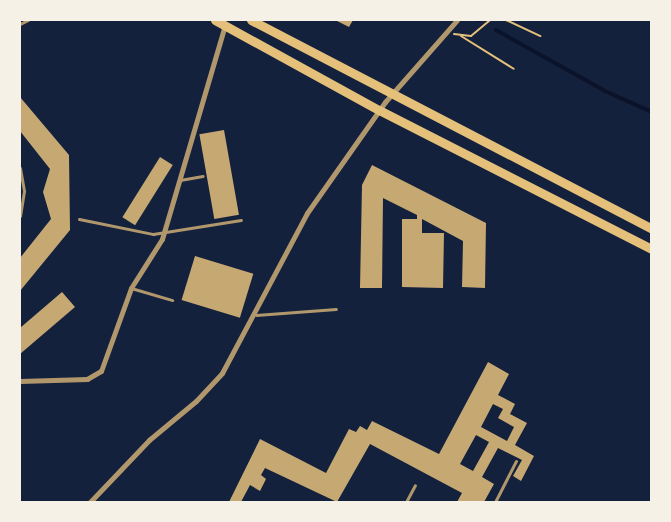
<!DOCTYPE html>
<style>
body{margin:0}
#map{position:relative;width:671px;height:522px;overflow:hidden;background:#14213d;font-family:Lato,sans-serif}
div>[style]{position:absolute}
.stream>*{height:4px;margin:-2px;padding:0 2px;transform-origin:2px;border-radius:2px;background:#0b132b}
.building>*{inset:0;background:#c6a872;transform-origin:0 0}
.path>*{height:2px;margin:-1px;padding:0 1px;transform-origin:1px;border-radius:1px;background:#e5c07b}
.service>*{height:3px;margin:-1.5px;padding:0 1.5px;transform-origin:1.5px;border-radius:1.5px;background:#b1986c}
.minor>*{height:5px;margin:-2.5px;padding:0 2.5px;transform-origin:2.5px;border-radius:2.5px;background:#b1986c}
.primary>*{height:9px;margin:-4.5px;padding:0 4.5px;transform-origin:4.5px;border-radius:4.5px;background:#e5c07b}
span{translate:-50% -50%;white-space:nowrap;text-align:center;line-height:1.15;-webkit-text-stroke:4.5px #f6f1e7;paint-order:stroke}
.frame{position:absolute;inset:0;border:21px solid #f6f1e7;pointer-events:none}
</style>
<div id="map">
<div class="stream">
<i style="left:478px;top:20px;width:1px"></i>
<i style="left:496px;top:30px;width:125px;rotate:29.2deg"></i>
<i style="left:605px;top:91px;width:51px;rotate:24.1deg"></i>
</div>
<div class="building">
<i style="clip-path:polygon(335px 20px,353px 20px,349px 27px)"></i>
<i style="clip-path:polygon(20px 97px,69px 155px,70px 230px,20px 291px,20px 258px,51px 219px,43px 192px,50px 169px,20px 131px)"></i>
<i style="left:224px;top:130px;width:86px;height:25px;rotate:80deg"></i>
<i style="left:160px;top:157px;width:15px;height:71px;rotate:32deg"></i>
<i style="clip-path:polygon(372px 165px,486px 223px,485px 288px,462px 287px,463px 241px,422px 219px,422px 233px,444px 233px,443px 288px,402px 287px,402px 219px,417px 219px,417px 215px,383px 198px,382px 288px,360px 288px,362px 185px)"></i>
<i style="left:195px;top:256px;width:61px;height:46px;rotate:17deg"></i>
<i style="clip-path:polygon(62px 292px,75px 307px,20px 354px,20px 328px)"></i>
<i style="clip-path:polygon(evenodd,488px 362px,509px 374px,498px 395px,515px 404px,510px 414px,527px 423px,515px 445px,534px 456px,521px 481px,513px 476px,522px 460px,498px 448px,482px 477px,494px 484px,484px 502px,457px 502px,462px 493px,370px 444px,337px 502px,265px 468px,261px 475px,266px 479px,260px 491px,250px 485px,241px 502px,229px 502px,260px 439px,326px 473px,349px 429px,356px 432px,360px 426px,367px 430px,372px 421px,439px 454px,488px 362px,493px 404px,503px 409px,498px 418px,514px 427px,507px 441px,481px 427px,493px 404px,488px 362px,476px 435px,489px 442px,473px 471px,460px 464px,476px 435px)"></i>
</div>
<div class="path">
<i style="left:506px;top:20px;width:38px;rotate:25deg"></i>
<i style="left:454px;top:34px;width:17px;rotate:7deg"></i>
<i style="left:471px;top:36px;width:25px;rotate:-40deg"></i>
<i style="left:461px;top:36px;width:62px;rotate:31.9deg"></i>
</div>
<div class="service">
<i style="left:20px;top:24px;width:9px;rotate:-27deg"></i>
<i style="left:20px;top:168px;width:23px;rotate:80deg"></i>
<i style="left:24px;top:191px;width:25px;rotate:99deg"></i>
<i style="left:180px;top:180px;width:23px;rotate:-10deg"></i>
<i style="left:79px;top:219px;width:76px;rotate:11.5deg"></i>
<i style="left:153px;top:234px;width:89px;rotate:-9deg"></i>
<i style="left:131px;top:288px;width:43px;rotate:16.3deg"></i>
<i style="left:256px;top:315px;width:80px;rotate:-4.3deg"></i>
<i style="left:406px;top:502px;width:19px;rotate:-62deg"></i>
<i style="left:495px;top:502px;width:46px;rotate:-62.9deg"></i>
</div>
<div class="minor">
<i style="left:20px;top:381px;width:67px;rotate:-1.7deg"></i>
<i style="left:87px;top:379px;width:16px;rotate:-30deg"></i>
<i style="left:101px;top:371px;width:88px;rotate:-70.1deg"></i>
<i style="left:131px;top:288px;width:58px;rotate:-57.7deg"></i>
<i style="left:162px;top:239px;width:223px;rotate:-73.6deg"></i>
<i style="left:90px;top:502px;width:86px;rotate:-46.4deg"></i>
<i style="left:149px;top:440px;width:61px;rotate:-39.7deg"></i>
<i style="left:196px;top:401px;width:38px;rotate:-47deg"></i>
<i style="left:222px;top:373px;width:181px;rotate:-62deg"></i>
<i style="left:307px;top:213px;width:136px;rotate:-54.9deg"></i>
<i style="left:385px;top:102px;width:109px;rotate:-48.7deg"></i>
</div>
<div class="primary">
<i style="left:215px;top:20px;width:187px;rotate:28.8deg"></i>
<i style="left:379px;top:110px;width:306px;rotate:27deg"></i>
<i style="left:251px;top:20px;width:452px;rotate:27.5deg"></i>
</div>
<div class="frame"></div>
</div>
